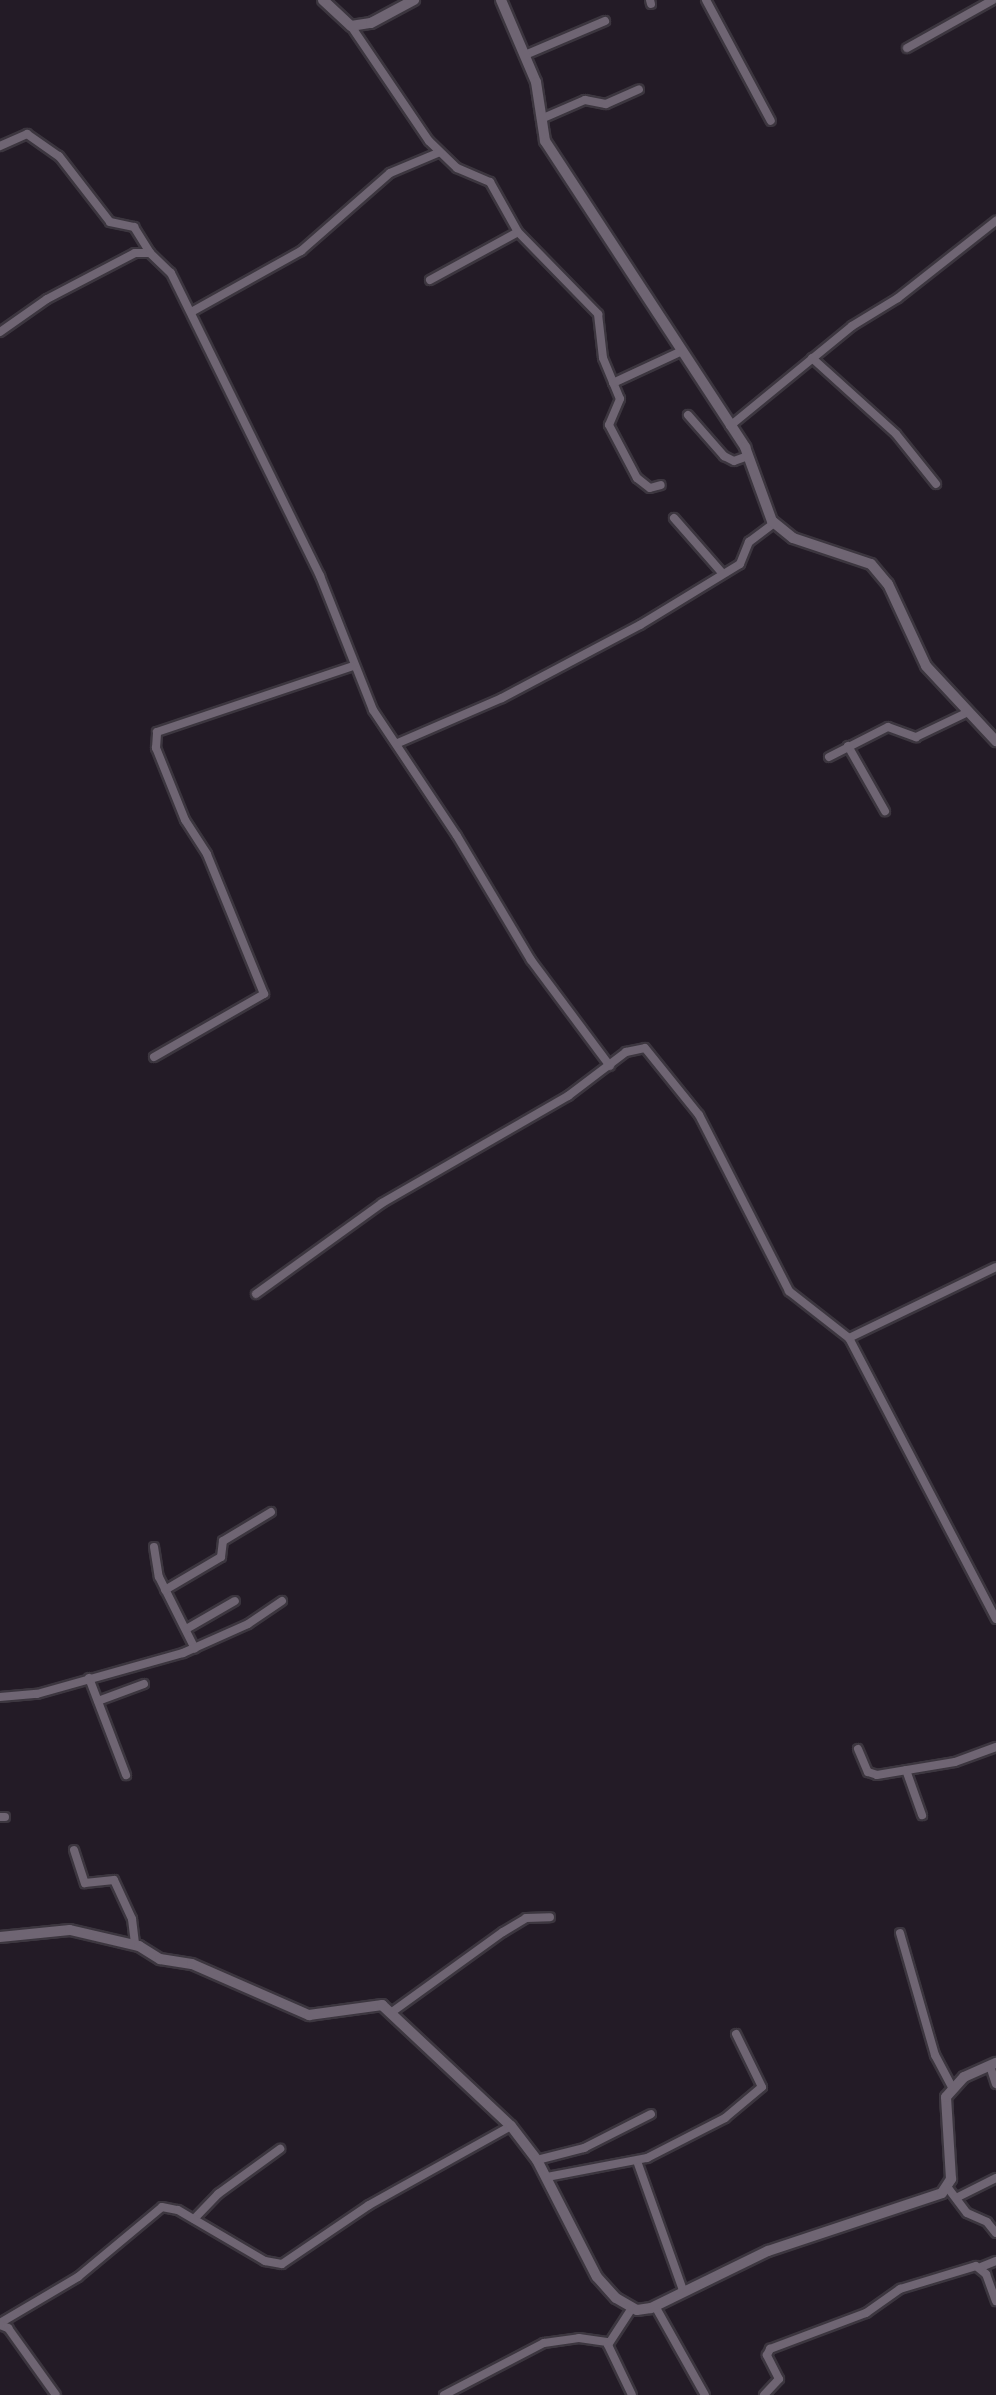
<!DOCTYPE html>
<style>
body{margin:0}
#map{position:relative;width:996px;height:2395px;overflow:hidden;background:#231b26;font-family:"IBM Plex Sans",sans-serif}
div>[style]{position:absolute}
.roads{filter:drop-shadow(2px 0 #3c363f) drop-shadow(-2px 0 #3c363f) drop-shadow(0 2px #3c363f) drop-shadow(0 -2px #3c363f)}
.minor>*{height:8px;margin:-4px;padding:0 4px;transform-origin:4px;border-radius:4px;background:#6f6573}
.tertiary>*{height:10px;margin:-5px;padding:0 5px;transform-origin:5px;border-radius:5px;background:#6f6573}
span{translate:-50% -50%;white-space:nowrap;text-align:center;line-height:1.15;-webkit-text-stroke:8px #0a070c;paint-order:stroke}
</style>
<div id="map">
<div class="roads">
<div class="minor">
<i style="left:650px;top:0;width:4px;rotate:76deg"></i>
<i style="left:706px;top:0;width:137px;rotate:61.8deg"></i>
<i style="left:351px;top:26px;width:139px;rotate:55.9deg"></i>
<i style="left:429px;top:141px;width:39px;rotate:44deg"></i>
<i style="left:457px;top:168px;width:36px;rotate:23deg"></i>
<i style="left:490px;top:182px;width:57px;rotate:60.8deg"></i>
<i style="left:518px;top:232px;width:115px;rotate:45.7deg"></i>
<i style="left:598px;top:314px;width:44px;rotate:83.5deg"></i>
<i style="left:603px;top:358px;width:44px;rotate:67.5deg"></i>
<i style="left:620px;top:399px;width:28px;rotate:113deg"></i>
<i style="left:609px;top:425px;width:60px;rotate:62.2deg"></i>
<i style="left:637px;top:478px;width:16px;rotate:38deg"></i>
<i style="left:650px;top:488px;width:11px;rotate:-15deg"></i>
<i style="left:907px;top:48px;width:98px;rotate:-29.2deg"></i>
<i style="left:525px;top:55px;width:87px;rotate:-23deg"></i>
<i style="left:541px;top:119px;width:48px;rotate:-23.4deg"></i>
<i style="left:585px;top:100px;width:21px;rotate:11deg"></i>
<i style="left:606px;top:104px;width:36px;rotate:-24deg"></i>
<i style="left:0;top:146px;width:30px;rotate:-24deg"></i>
<i style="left:27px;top:134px;width:39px;rotate:35deg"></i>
<i style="left:59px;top:156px;width:83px;rotate:52.3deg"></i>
<i style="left:110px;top:222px;width:25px;rotate:12deg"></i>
<i style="left:134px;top:227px;width:31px;rotate:58deg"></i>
<i style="left:430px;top:280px;width:100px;rotate:-28.6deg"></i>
<i style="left:193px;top:311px;width:124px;rotate:-29.1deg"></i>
<i style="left:301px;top:251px;width:118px;rotate:-41.2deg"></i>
<i style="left:390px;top:173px;width:54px;rotate:-22.8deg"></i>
<i style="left:0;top:332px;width:57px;rotate:-35.1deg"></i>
<i style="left:47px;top:299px;width:99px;rotate:-27.6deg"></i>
<i style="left:135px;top:253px;width:15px"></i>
<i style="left:150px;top:253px;width:29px;rotate:44deg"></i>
<i style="left:171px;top:273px;width:338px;rotate:63.8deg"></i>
<i style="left:320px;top:576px;width:144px;rotate:68.4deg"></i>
<i style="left:373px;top:710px;width:151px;rotate:56.3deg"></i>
<i style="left:457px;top:836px;width:144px;rotate:59.2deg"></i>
<i style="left:531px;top:960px;width:132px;rotate:53.3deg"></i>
<i style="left:812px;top:358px;width:113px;rotate:42.1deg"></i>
<i style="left:896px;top:434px;width:64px;rotate:51.3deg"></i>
<i style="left:613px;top:383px;width:76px;rotate:-24.9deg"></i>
<i style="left:688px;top:415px;width:55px;rotate:48.7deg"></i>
<i style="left:724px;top:456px;width:11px;rotate:27deg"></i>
<i style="left:734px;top:461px;width:15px;rotate:-20deg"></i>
<i style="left:730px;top:426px;width:158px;rotate:-39.3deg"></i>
<i style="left:852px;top:326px;width:54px;rotate:-31.3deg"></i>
<i style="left:898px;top:298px;width:125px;rotate:-38.2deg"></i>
<i style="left:674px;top:518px;width:74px;rotate:48.8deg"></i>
<i style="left:398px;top:743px;width:113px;rotate:-23.4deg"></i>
<i style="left:502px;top:698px;width:156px;rotate:-27.9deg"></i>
<i style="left:640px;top:625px;width:117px;rotate:-31.4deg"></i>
<i style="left:740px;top:564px;width:24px;rotate:-68deg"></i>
<i style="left:749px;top:542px;width:31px;rotate:-37deg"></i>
<i style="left:848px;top:746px;width:75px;rotate:60.4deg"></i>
<i style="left:829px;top:757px;width:66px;rotate:-27deg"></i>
<i style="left:888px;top:727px;width:30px;rotate:20deg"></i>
<i style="left:916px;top:737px;width:55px;rotate:-25.6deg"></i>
<i style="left:154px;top:1057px;width:127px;rotate:-29.8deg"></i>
<i style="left:264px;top:994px;width:151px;rotate:-112.2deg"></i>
<i style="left:207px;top:854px;width:40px;rotate:-122.9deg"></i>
<i style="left:185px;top:820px;width:78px;rotate:-111.9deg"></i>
<i style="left:156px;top:748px;width:16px;rotate:-86deg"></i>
<i style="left:157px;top:732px;width:207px;rotate:-18.6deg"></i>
<i style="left:256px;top:1294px;width:155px;rotate:-35.8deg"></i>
<i style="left:382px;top:1203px;width:215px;rotate:-29.9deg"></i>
<i style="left:568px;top:1096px;width:73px;rotate:-37.2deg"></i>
<i style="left:626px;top:1052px;width:19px;rotate:-12deg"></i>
<i style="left:645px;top:1048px;width:86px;rotate:51.1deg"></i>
<i style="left:699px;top:1115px;width:198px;rotate:62.9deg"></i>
<i style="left:789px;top:1291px;width:76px;rotate:38.1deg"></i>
<i style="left:849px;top:1338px;width:317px;rotate:62.4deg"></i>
<i style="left:849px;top:1338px;width:163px;rotate:-25.8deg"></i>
<i style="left:154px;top:1547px;width:30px;rotate:81deg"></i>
<i style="left:159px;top:1577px;width:80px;rotate:63.4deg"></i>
<i style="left:165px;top:1590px;width:65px;rotate:-30.5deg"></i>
<i style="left:221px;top:1557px;width:16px;rotate:-83deg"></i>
<i style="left:223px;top:1541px;width:56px;rotate:-31.1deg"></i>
<i style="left:188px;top:1628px;width:54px;rotate:-29.9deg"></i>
<i style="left:89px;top:1678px;width:104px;rotate:69.1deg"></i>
<i style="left:0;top:1697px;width:37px;rotate:-5deg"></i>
<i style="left:37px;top:1694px;width:152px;rotate:-15.7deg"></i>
<i style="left:183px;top:1653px;width:71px;rotate:-24deg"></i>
<i style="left:248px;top:1624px;width:41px;rotate:-34.1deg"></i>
<i style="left:98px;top:1701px;width:49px;rotate:-20.3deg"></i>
<i style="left:858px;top:1749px;width:25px;rotate:67deg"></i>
<i style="left:868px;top:1772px;width:9px;rotate:18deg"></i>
<i style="left:877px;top:1775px;width:79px;rotate:-9.5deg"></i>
<i style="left:955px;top:1762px;width:44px;rotate:-20.1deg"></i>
<i style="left:906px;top:1770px;width:48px;rotate:70.4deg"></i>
<i style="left:0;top:1817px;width:5px"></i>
<i style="left:74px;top:1850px;width:35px;rotate:72deg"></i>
<i style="left:85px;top:1883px;width:29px;rotate:-6deg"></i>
<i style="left:114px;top:1880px;width:43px;rotate:65.2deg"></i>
<i style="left:132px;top:1919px;width:26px;rotate:83deg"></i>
<i style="left:900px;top:1933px;width:127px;rotate:74deg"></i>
<i style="left:935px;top:2055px;width:36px;rotate:62deg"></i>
<i style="left:392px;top:2012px;width:137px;rotate:-35.8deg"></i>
<i style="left:503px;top:1932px;width:27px;rotate:-31deg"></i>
<i style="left:526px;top:1918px;width:24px;rotate:-2deg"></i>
<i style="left:990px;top:2066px;width:19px;rotate:72deg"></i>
<i style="left:537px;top:2160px;width:49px;rotate:-14.3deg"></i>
<i style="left:584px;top:2148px;width:75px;rotate:-26.9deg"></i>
<i style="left:637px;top:2161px;width:137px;rotate:70.4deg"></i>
<i style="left:547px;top:2177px;width:102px;rotate:-10.8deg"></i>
<i style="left:647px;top:2158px;width:88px;rotate:-27.1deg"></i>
<i style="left:725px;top:2118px;width:48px;rotate:-40deg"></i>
<i style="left:762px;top:2087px;width:59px;rotate:-116.1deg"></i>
<i style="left:948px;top:2188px;width:31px;rotate:53deg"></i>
<i style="left:967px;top:2213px;width:22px;rotate:24deg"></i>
<i style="left:987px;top:2222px;width:14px;rotate:51deg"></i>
<i style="left:956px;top:2198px;width:45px;rotate:-26.6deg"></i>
<i style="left:194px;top:2219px;width:35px;rotate:-46deg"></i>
<i style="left:218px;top:2194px;width:77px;rotate:-36deg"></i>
<i style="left:981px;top:2267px;width:16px;rotate:-22deg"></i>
<i style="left:655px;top:2306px;width:102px;rotate:60.7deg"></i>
<i style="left:632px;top:2308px;width:44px;rotate:123deg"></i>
<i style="left:608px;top:2345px;width:55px;rotate:64.4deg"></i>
<i style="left:0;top:2323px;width:91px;rotate:-30.5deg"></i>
<i style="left:78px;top:2277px;width:109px;rotate:-39.8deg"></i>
<i style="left:162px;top:2207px;width:16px;rotate:11deg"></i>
<i style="left:178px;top:2210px;width:101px;rotate:30.4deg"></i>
<i style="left:265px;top:2261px;width:17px;rotate:10deg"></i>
<i style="left:282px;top:2264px;width:105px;rotate:-34.1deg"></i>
<i style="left:369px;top:2205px;width:162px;rotate:-29.1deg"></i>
<i style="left:0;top:2325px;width:9px;rotate:21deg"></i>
<i style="left:8px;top:2328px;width:82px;rotate:54.4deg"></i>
<i style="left:444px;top:2395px;width:113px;rotate:-27.5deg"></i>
<i style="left:544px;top:2343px;width:35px;rotate:-8deg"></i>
<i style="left:579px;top:2338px;width:30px;rotate:8deg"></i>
<i style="left:764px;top:2395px;width:22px;rotate:-47deg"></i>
<i style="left:779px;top:2379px;width:27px;rotate:-117deg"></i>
<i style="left:767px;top:2355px;width:7px;rotate:-63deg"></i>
<i style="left:770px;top:2349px;width:103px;rotate:-20.6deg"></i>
<i style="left:866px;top:2313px;width:42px;rotate:-35.2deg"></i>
<i style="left:900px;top:2289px;width:79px;rotate:-16.8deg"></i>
<i style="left:976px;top:2266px;width:13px;rotate:39deg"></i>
<i style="left:986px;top:2274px;width:29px;rotate:70deg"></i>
</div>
<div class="tertiary">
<i style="left:323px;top:0;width:38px;rotate:43deg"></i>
<i style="left:351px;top:26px;width:20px;rotate:-9deg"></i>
<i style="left:371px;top:23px;width:49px;rotate:-28.1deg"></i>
<i style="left:501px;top:0;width:89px;rotate:66.9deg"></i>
<i style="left:536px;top:82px;width:60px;rotate:81.3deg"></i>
<i style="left:545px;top:141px;width:366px;rotate:56.8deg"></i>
<i style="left:745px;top:447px;width:79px;rotate:70deg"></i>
<i style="left:772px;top:521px;width:27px;rotate:39deg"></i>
<i style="left:793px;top:538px;width:82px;rotate:18.4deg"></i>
<i style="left:871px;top:564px;width:26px;rotate:50deg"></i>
<i style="left:888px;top:584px;width:90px;rotate:65.1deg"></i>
<i style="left:926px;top:666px;width:103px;rotate:47deg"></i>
<i style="left:0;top:1937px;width:70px;rotate:-5.7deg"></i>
<i style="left:70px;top:1930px;width:71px;rotate:13.1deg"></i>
<i style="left:139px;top:1946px;width:25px;rotate:32deg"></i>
<i style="left:160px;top:1959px;width:32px;rotate:9deg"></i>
<i style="left:192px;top:1964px;width:128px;rotate:23.6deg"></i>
<i style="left:309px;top:2015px;width:74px;rotate:-7.8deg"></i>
<i style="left:382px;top:2005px;width:177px;rotate:43.2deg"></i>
<i style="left:511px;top:2126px;width:43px;rotate:52.6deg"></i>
<i style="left:537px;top:2160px;width:131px;rotate:62.9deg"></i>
<i style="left:597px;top:2277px;width:28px;rotate:48deg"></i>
<i style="left:616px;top:2298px;width:24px;rotate:30deg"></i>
<i style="left:637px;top:2310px;width:14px;rotate:-8deg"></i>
<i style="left:651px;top:2308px;width:130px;rotate:-26deg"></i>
<i style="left:768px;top:2251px;width:183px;rotate:-18.4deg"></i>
<i style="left:942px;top:2193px;width:17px;rotate:-57deg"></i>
<i style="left:951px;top:2179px;width:82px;rotate:-93.5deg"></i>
<i style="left:946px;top:2097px;width:27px;rotate:-48deg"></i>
<i style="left:964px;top:2077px;width:35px;rotate:-24deg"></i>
</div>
</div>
</div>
